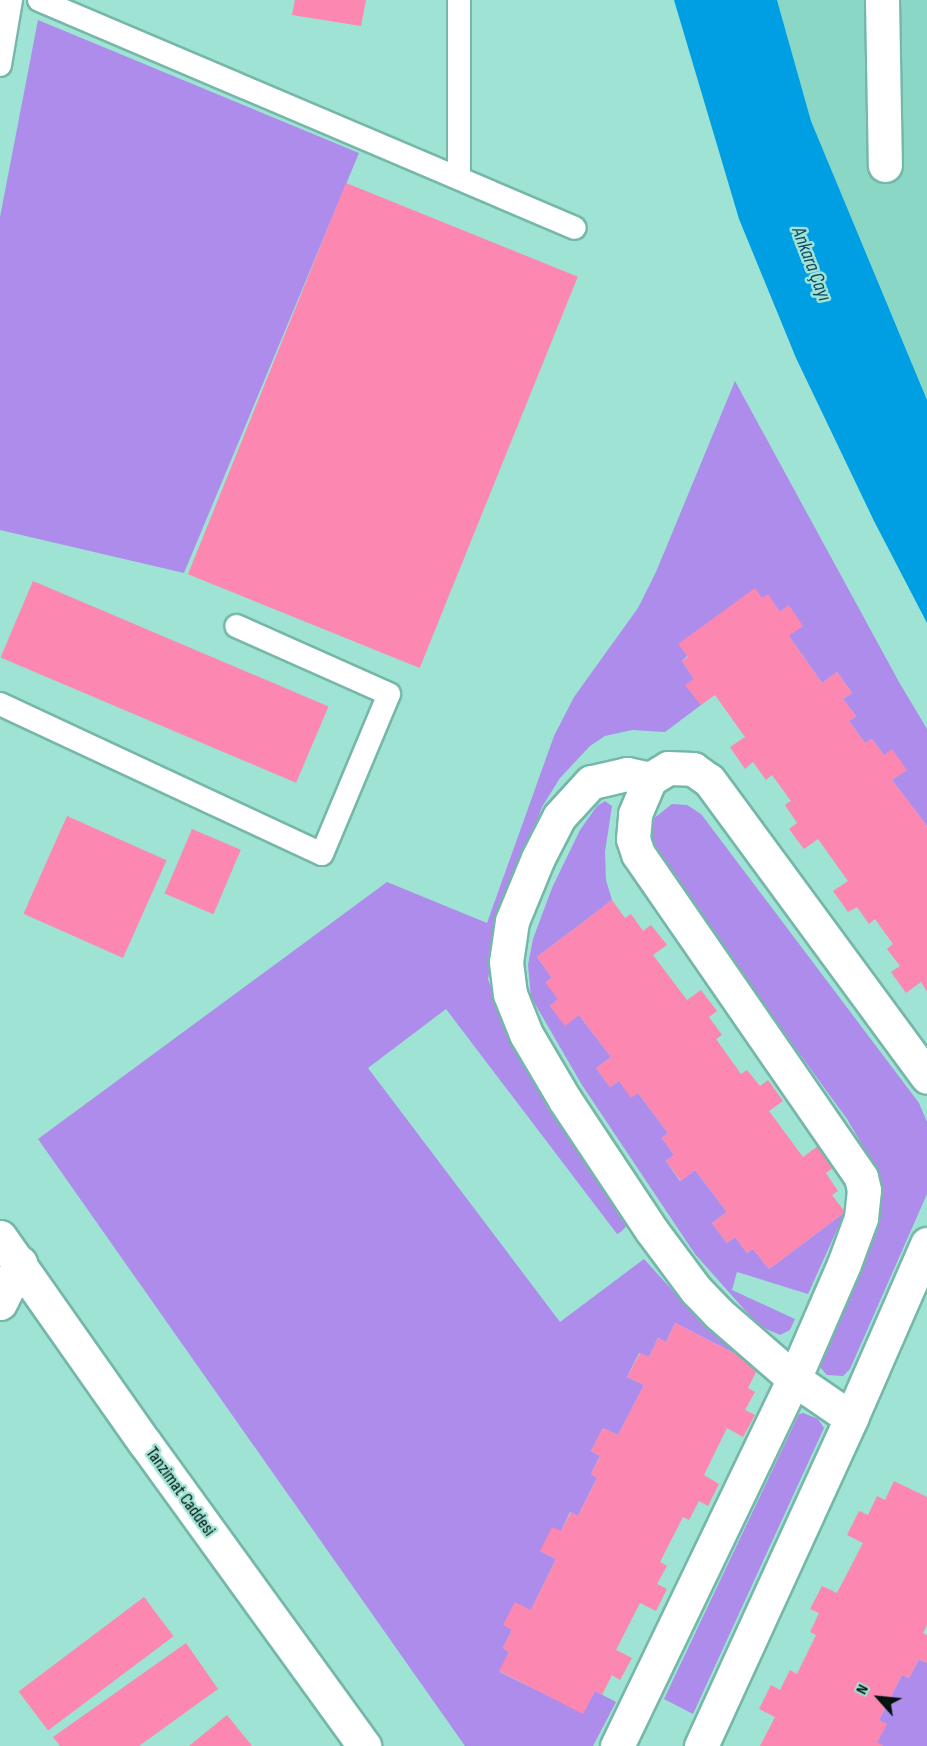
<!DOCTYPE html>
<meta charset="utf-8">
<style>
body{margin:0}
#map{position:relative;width:927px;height:1746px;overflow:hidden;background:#9fe3d4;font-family:"Sofia Sans Condensed",sans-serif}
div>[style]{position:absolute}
.built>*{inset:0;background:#8ad7c6}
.green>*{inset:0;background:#ad8cec}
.water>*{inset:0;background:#009ee3}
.building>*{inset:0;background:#fc87b0;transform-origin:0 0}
.roads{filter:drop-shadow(2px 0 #75b7a9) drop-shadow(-2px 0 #75b7a9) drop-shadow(0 2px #75b7a9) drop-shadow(0 -2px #75b7a9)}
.service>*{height:22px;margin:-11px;padding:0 11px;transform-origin:11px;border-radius:11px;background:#fff}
.minor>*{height:33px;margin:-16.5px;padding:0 16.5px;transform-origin:16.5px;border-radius:16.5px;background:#fff}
.tertiary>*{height:33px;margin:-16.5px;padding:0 16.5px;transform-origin:16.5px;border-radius:16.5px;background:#fff}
.secondary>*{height:33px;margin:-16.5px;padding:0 16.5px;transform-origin:16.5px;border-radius:16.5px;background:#fff}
span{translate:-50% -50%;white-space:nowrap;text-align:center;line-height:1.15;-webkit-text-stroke:5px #9fe3d4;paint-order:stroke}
.street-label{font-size:18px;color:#001410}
.water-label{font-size:20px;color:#144663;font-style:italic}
.north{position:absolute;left:849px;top:1668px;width:60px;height:60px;-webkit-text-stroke:4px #9fe3d4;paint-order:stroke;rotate:297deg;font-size:16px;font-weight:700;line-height:24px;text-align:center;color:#001410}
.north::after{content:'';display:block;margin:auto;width:21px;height:27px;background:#001410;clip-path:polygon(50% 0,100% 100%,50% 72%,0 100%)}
</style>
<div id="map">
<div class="built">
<i style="clip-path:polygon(777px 0,927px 0,927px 400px,811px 121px)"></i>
</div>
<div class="green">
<i style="clip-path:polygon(38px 20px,359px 153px,184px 573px,0 530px,0 217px)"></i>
<i style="clip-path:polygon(735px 381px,899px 682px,927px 729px,927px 826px,892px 780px,906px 770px,884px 755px,872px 739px,865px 743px,849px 721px,856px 716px,843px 699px,852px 693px,837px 672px,822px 683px,789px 636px,788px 606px,780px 612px,768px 595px,762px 598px,755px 589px,682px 661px,694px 679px,686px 685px,701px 705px,665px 732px,632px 730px,605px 736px,590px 746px,560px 778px,542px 807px,497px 927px,488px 979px,503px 1021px,548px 1109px,628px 1224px,622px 1231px,617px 1234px,446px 1009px,368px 1068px,560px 1322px,644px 1259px,701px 1322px,738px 1355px,675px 1323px,666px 1342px,658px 1338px,649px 1357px,639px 1353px,627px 1377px,644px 1385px,618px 1435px,603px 1428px,591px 1451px,600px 1456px,591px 1474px,597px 1478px,578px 1516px,570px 1512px,561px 1531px,540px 1551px,556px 1559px,531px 1610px,512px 1630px,503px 1648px,509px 1652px,500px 1672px,583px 1713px,595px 1691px,616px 1702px,593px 1746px,465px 1746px,38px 1139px,387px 882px,487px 923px,554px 736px,574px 697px,638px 608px,656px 572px)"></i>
<i style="clip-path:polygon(605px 801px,612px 806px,605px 852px,606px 880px,612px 900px,537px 957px,552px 978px,546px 982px,558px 999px,550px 1006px,565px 1025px,579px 1015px,611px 1057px,596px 1068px,610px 1087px,619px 1081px,631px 1097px,638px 1093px,668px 1133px,662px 1138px,674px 1155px,666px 1161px,680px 1181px,695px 1170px,727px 1212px,712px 1223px,727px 1243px,735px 1237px,747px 1253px,753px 1249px,769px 1269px,845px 1212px,808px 1294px,737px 1272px,732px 1290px,795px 1319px,790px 1330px,780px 1335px,759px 1326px,695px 1254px,582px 1085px,531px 997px,528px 965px,533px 939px,552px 888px,580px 830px,597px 806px)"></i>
<i style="clip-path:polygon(672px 804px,687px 805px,701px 814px,919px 1103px,927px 1122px,927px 1194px,850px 1369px,843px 1376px,827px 1375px,819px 1366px,818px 1360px,876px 1219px,881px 1198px,872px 1162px,847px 1119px,654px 854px,649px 836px,653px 819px)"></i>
<i style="clip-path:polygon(803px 1413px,818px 1419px,824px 1428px,693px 1714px,664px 1699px,799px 1414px)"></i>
<i style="clip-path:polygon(919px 1659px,927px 1663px,927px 1746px,884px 1746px,877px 1743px,879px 1720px,902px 1675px,909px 1678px)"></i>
</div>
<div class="water">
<i style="clip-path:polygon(674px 0,777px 0,811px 121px,927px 400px,927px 623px,874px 521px,796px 358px,739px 219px)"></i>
</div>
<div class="building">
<i style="clip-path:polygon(295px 0,366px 0,361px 26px,292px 15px)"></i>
<i style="left:346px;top:183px;width:250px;height:422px;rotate:22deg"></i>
<i style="left:33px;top:581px;width:321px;height:83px;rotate:23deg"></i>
<i style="clip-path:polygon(755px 588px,762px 598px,768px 594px,780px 612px,789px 605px,803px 626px,789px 636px,822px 683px,837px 672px,852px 693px,843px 699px,856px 716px,849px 721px,865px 743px,872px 739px,884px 755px,892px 749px,907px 770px,892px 780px,927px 826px,927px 992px,921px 982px,906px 993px,891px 972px,900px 966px,887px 949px,893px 944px,875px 919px,869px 924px,857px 907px,848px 912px,833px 891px,848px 881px,818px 839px,804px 849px,789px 829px,797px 823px,785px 805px,791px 801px,772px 775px,766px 780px,753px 762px,745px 769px,730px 747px,745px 737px,715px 695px,701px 705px,685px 685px,694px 679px,682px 661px,688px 657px,678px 644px)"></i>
<i style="left:67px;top:816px;width:109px;height:107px;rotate:24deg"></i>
<i style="left:192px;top:829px;width:53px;height:70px;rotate:23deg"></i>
<i style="clip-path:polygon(612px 900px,625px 918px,631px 914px,643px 931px,651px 925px,667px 945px,653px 955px,687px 1000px,701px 990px,717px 1011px,709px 1017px,722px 1035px,716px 1039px,741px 1074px,747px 1070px,760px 1086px,768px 1080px,783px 1101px,769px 1111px,803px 1157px,818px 1146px,834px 1167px,826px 1173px,838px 1191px,832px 1195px,845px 1212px,769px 1269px,753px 1249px,747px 1253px,735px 1237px,727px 1243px,712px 1223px,727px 1212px,695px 1170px,681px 1181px,666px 1161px,674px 1155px,662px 1138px,668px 1133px,638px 1093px,631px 1098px,619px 1081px,610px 1087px,596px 1068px,611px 1057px,579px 1015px,565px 1026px,550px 1006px,558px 999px,545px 982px,552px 978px,537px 957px)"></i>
<i style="clip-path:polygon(675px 1323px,759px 1366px,748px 1388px,755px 1392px,745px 1410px,755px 1415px,743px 1437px,727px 1428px,704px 1475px,719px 1484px,708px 1506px,699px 1501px,689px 1520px,683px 1517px,660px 1562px,667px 1566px,657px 1584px,667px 1589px,656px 1611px,640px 1603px,616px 1650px,632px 1658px,620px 1680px,612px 1675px,602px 1695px,595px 1691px,583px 1714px,499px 1671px,509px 1652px,503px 1648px,512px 1630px,503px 1625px,515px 1602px,531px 1610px,556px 1559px,540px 1551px,552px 1527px,561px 1531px,571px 1512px,578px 1516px,597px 1478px,591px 1474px,600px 1456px,591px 1451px,603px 1428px,618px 1435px,644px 1385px,627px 1377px,640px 1353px,649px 1357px,658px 1338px,666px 1342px)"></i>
<i style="clip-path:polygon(894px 1481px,927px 1497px,927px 1625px,923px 1633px,927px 1635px,927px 1663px,919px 1659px,909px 1678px,902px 1675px,879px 1720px,887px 1724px,877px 1743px,884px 1746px,760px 1746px,775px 1717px,759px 1709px,771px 1685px,780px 1690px,790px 1670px,797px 1674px,816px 1635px,810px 1632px,819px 1613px,810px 1609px,822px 1586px,837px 1593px,863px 1543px,847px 1535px,859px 1511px,868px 1515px,877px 1496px,885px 1500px)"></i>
<i style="left:144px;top:1597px;width:49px;height:157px;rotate:53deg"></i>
<i style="clip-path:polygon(186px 1643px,218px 1689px,139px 1746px,60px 1746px,53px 1737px)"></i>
<i style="clip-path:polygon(227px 1715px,252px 1746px,189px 1746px)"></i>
</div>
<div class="roads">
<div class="service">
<i style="left:39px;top:0;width:582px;rotate:23.04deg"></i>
<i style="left:459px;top:0;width:178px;rotate:90deg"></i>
<i style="left:0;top:65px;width:66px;rotate:-80.4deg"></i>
<i style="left:0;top:704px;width:355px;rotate:25deg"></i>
<i style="left:322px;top:854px;width:173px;rotate:-67.3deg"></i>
<i style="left:389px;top:694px;width:167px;rotate:-156deg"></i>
</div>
<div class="minor">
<i style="left:882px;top:0;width:165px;rotate:89deg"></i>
<i style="left:650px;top:779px;width:24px;rotate:-168deg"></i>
<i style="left:627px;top:774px;width:37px;rotate:167deg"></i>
<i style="left:591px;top:782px;width:47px;rotate:132.4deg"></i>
<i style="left:559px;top:817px;width:46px;rotate:117.1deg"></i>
<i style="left:538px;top:858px;width:68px;rotate:112.4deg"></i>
<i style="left:512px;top:921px;width:41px;rotate:98.3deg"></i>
<i style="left:506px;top:962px;width:32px;rotate:83deg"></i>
<i style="left:510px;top:994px;width:43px;rotate:68.2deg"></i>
<i style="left:526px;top:1034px;width:77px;rotate:59.4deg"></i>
<i style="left:565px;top:1100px;width:157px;rotate:56.4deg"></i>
<i style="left:652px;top:1231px;width:74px;rotate:53.3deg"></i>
<i style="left:696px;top:1290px;width:32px;rotate:46deg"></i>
<i style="left:718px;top:1313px;width:101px;rotate:41deg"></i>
<i style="left:794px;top:1379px;width:69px;rotate:34.4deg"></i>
<i style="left:617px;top:1746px;width:407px;rotate:-64.3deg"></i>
<i style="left:794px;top:1379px;width:125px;rotate:-66.5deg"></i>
<i style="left:844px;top:1264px;width:49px;rotate:-69.7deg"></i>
<i style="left:861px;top:1218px;width:28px;rotate:-84deg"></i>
<i style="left:864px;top:1190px;width:13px;rotate:-103deg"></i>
<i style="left:861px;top:1177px;width:393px;rotate:-124.6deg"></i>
<i style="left:638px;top:854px;width:16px;rotate:-108deg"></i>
<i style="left:633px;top:839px;width:25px;rotate:-85deg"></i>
<i style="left:635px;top:814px;width:38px;rotate:-67deg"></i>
<i style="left:650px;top:779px;width:21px;rotate:-31deg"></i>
<i style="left:668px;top:768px;width:25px;rotate:2deg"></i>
<i style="left:693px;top:769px;width:19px;rotate:35deg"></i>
<i style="left:709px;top:780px;width:368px;rotate:53.7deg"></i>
<i style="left:701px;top:1746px;width:361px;rotate:-65.4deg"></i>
<i style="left:851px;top:1418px;width:190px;rotate:-66.4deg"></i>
</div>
<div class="tertiary">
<i style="left:0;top:1303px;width:45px;rotate:-63.4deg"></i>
</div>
<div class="secondary">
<i style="left:0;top:1237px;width:252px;rotate:54.9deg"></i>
<i style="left:145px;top:1443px;width:374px;rotate:54.1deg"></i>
</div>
</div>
<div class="street-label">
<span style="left:180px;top:1492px;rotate:54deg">Tanzimat Caddesi</span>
</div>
<div class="water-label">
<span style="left:811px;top:264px;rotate:69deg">Ankara Çayı</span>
</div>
<div class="north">N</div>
</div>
